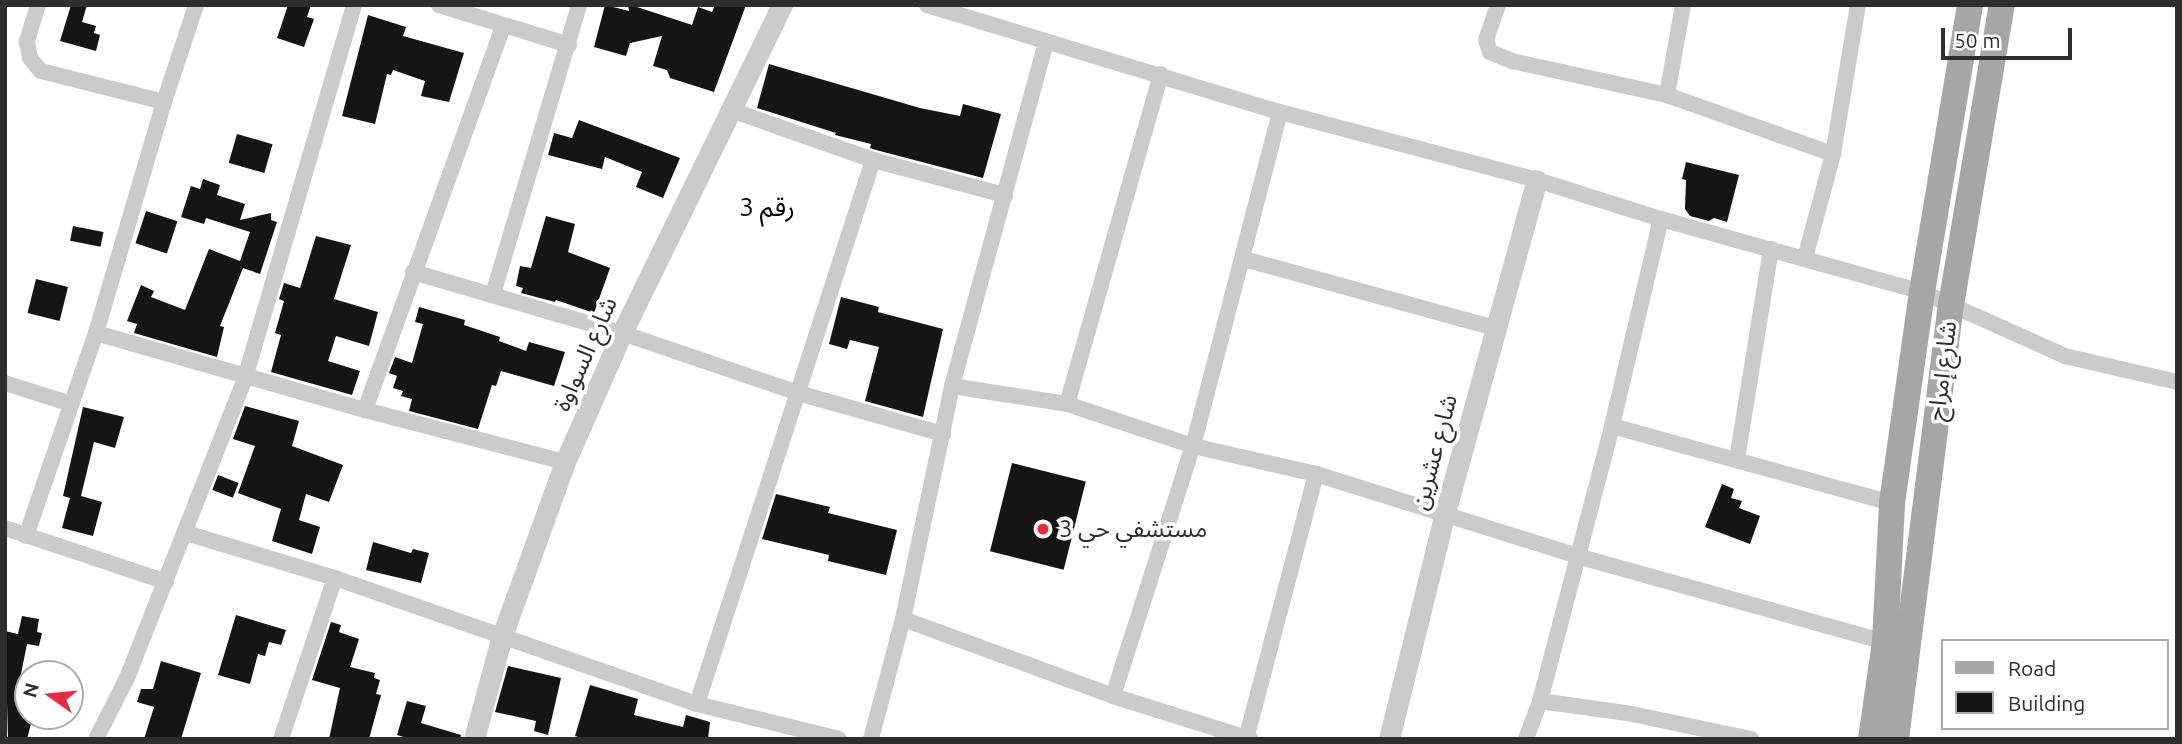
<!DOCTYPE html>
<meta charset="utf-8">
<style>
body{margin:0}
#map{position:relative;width:2182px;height:744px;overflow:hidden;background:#fff;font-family:Ubuntu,"Noto Sans Arabic",sans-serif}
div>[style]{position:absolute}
.building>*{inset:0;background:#151515;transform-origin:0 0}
.minor>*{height:16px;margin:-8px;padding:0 8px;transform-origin:8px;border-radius:8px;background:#cbcbcb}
.tertiary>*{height:21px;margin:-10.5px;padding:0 10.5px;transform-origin:10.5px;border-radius:10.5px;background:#cbcbcb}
.primary>*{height:26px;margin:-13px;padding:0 13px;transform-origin:13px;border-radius:13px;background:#a6a6a6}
.dots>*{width:19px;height:19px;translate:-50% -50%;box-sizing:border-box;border:4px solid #fff;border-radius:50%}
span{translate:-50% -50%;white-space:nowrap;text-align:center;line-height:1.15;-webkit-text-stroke:7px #fff;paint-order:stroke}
.street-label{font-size:24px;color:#2e2e2e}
.poi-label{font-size:24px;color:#2e2e2e}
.left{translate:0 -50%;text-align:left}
.neighbourhood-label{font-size:26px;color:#000}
.frame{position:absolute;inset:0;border:7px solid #2e2e2e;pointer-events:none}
.legend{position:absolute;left:1941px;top:639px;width:228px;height:91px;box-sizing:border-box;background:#fff;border:2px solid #ababab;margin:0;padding:9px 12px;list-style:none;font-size:21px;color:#2e2e2e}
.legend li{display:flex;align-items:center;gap:14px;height:35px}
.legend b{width:35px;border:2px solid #ababab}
.north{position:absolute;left:14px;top:660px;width:70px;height:70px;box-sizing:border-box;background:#fff;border:2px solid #ababab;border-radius:50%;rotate:285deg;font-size:19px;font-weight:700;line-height:28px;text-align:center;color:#2e2e2e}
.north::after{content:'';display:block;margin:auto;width:24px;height:32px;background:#eb2a41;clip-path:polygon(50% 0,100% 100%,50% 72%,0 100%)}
.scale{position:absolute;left:1941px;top:28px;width:131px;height:32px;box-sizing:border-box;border:4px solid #2e2e2e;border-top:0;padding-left:9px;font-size:21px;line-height:24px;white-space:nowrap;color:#2e2e2e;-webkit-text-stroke:5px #fff;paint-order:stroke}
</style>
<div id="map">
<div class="building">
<i style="clip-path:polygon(71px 5px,87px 5px,82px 22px,96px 26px,94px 33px,100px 35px,96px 51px,60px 41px)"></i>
<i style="clip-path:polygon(288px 5px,311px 5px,307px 17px,314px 19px,304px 47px,277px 38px)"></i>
<i style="clip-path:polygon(605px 5px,629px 11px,628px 5px,631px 5px,692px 25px,698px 7px,712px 12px,715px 5px,746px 5px,714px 92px,670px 78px,667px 70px,653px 66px,662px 36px,630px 43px,626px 56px,594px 47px)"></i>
<i style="clip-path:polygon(368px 15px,406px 27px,403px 36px,464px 53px,449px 102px,421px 96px,425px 81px,393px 70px,391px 75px,387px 74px,375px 124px,342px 116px)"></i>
<i style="clip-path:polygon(769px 64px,920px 108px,960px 116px,963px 104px,1001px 114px,983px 178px,876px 150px,870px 148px,871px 144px,835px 135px,836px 133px,757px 108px)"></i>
<i style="clip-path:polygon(579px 120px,680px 158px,663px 198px,636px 187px,642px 172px,605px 157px,602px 169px,548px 155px,554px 133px,572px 138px)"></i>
<i style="left:237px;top:134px;width:37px;height:30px;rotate:16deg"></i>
<i style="clip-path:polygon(1686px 162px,1739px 175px,1727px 222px,1714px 218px,1709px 221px,1690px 216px,1685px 209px,1686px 180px,1682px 179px)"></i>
<i style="clip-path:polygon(203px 179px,220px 185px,217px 195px,245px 204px,240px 220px,271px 213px,271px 220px,277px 222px,260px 274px,243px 268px,220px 326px,224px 327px,217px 357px,134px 333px,137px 324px,127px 321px,141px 285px,154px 291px,151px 297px,185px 310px,209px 249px,240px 261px,250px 232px,206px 218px,204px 224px,181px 217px,191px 186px,200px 189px)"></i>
<i style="left:146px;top:211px;width:33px;height:34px;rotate:18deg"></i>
<i style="clip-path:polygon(546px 216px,575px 224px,568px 252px,610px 268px,594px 313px,556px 300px,555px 302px,521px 293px,523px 288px,516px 286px,520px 266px,531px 268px)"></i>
<i style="left:73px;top:226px;width:31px;height:15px;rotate:11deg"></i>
<i style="clip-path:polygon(316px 236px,351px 245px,334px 299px,378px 312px,369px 346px,336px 336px,328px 361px,360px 371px,352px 395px,271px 372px,281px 335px,275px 333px,284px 301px,279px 299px,284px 283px,300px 288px)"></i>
<i style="left:36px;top:279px;width:33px;height:35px;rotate:14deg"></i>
<i style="clip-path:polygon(841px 297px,879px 307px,878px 312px,943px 329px,923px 417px,865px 401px,879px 347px,850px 340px,847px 349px,829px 344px)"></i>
<i style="clip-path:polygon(419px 307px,465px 320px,464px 325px,500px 337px,499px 341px,526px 351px,529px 342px,565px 352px,554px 386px,501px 371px,496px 386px,492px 385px,478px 429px,409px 411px,412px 399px,401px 396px,403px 391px,393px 388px,397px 376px,389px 373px,395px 357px,412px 363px,423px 324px,415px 322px)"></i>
<i style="clip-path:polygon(245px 406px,299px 421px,292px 446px,343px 465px,329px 502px,306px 494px,299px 520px,320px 527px,312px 554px,272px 541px,281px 509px,238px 493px,255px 446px,233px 439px)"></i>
<i style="clip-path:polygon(83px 407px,124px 417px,115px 448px,94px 442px,81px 496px,102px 502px,93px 536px,62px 528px,70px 498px,63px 496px)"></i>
<i style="left:1012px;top:463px;width:76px;height:91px;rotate:14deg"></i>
<i style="left:218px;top:475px;width:22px;height:16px;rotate:21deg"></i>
<i style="clip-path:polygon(1722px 484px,1734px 489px,1731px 498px,1742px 501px,1739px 508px,1760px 516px,1750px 544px,1705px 527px)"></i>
<i style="clip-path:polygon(776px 494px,830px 507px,828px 513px,897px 530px,886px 575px,828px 561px,829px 555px,762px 539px)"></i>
<i style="clip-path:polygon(373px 542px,411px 553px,413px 549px,429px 553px,421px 583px,366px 570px)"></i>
<i style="clip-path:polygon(236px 615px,286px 630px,281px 645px,269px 642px,265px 656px,258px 654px,250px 684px,218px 675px)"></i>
<i style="clip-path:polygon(22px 616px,39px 619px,37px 632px,42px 633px,39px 646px,27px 644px,21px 674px,28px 676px,28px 716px,33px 716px,27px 739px,8px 739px,5px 631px,18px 634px)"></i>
<i style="clip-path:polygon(331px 622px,341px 625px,339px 632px,359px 639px,350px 667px,375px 673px,374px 678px,380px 680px,376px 694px,381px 695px,369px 739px,329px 739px,340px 688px,312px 680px)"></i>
<i style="clip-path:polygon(161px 661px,201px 673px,181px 739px,144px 739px,154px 707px,137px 702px,141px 689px,153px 689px)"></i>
<i style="clip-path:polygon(508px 666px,561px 678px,548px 735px,534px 731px,536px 721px,495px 712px)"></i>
<i style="clip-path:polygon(590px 685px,638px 699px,634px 715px,683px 727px,686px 715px,710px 722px,708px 739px,585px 739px,575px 736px)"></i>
<i style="clip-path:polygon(407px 701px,426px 706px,421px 723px,461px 735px,460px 739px,410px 739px,397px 735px)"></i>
</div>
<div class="minor">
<i style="left:38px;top:5px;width:39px;rotate:107deg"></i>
<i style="left:27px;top:42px;width:16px;rotate:79deg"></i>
<i style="left:30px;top:58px;width:17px;rotate:50deg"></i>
<i style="left:41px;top:71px;width:127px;rotate:14.1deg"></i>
<i style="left:439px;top:5px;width:136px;rotate:17.1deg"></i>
<i style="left:927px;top:5px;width:369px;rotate:16.9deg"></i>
<i style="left:1280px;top:112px;width:266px;rotate:14.8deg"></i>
<i style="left:1537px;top:180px;width:130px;rotate:17.5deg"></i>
<i style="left:1661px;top:219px;width:271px;rotate:15.6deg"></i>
<i style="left:1922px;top:292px;width:157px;rotate:24.1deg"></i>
<i style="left:2065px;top:356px;width:115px;rotate:13.1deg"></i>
<i style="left:1498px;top:5px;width:37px;rotate:109deg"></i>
<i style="left:1486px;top:40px;width:13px;rotate:72deg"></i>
<i style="left:1490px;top:52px;width:24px;rotate:22deg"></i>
<i style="left:1512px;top:61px;width:159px;rotate:12.4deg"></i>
<i style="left:1683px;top:5px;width:91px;rotate:100.1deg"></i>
<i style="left:1667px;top:95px;width:176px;rotate:19.6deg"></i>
<i style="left:731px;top:110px;width:151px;rotate:19.4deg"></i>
<i style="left:873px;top:160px;width:137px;rotate:14.9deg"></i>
<i style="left:1805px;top:258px;width:108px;rotate:-74.9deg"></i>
<i style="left:1833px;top:154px;width:151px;rotate:-80.5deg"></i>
<i style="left:1244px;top:259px;width:259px;rotate:15.4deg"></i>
<i style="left:413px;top:272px;width:218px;rotate:16.3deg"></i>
<i style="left:622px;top:333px;width:186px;rotate:18.8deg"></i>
<i style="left:798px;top:393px;width:151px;rotate:15.8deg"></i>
<i style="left:493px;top:294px;width:302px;rotate:-73.4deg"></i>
<i style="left:96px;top:333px;width:280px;rotate:16deg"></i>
<i style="left:365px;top:410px;width:207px;rotate:14.6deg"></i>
<i style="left:5px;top:383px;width:69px;rotate:17.7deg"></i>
<i style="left:952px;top:386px;width:116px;rotate:8.9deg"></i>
<i style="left:1067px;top:404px;width:133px;rotate:18.4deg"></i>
<i style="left:1193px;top:446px;width:126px;rotate:12.8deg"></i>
<i style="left:1316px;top:474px;width:274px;rotate:17.4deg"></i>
<i style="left:1577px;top:556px;width:320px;rotate:15.6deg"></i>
<i style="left:1067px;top:404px;width:343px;rotate:-74.1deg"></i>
<i style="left:365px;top:410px;width:407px;rotate:-70.2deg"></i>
<i style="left:1612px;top:426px;width:290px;rotate:15.4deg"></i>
<i style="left:1737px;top:459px;width:213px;rotate:-80.8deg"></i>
<i style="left:5px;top:528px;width:170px;rotate:18.5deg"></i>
<i style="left:186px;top:533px;width:156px;rotate:16.8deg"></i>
<i style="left:335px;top:578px;width:383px;rotate:19.2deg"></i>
<i style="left:697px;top:704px;width:146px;rotate:13.8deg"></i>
<i style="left:26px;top:536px;width:215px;rotate:-71deg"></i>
<i style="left:96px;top:333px;width:241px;rotate:-73.6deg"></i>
<i style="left:164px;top:102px;width:102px;rotate:-71.7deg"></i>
<i style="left:903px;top:619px;width:224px;rotate:20.1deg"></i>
<i style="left:1113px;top:696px;width:144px;rotate:17.4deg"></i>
<i style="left:1113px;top:696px;width:262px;rotate:-72.3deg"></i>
<i style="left:1193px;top:446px;width:345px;rotate:-75.4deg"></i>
<i style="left:1540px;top:701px;width:93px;rotate:8deg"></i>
<i style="left:1632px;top:714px;width:122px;rotate:11.9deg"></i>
<i style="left:697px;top:704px;width:572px;rotate:-72.07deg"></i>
<i style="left:96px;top:739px;width:68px;rotate:-63.1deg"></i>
<i style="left:127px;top:678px;width:322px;rotate:-68.5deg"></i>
<i style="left:245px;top:378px;width:389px;rotate:-73.7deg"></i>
<i style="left:281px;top:739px;width:170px;rotate:-71.5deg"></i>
<i style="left:871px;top:739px;width:124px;rotate:-75.1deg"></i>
<i style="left:903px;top:619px;width:238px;rotate:-78.1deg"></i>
<i style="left:952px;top:386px;width:356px;rotate:-74.7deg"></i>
<i style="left:1246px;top:739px;width:274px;rotate:-75.2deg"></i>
<i style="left:1526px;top:739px;width:40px;rotate:-69.8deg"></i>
<i style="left:1540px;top:701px;width:284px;rotate:-75.3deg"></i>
<i style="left:1612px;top:426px;width:213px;rotate:-76.7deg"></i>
</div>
<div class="tertiary">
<i style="left:474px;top:739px;width:107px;rotate:-74.8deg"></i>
<i style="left:502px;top:636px;width:185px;rotate:-70.1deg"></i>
<i style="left:565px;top:462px;width:141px;rotate:-66.2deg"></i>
<i style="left:622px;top:333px;width:365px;rotate:-64deg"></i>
<i style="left:1389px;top:739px;width:233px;rotate:-76.1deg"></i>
<i style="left:1445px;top:513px;width:345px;rotate:-74.6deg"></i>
</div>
<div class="primary">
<i style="left:1871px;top:739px;width:98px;rotate:-81.8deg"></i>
<i style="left:1885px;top:642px;width:139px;rotate:-87.1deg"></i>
<i style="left:1892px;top:503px;width:213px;rotate:-81.9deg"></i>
<i style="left:1922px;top:292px;width:291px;rotate:-80.5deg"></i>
<i style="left:1896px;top:739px;width:437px;rotate:-82.8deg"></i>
<i style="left:1951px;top:305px;width:304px;rotate:-80.4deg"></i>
</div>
<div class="dots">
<i style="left:1043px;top:529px;background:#eb2a41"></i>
</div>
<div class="street-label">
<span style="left:585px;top:354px;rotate:-66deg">شارع السواوة</span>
<span style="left:1942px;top:371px;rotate:-83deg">شارع إمراح</span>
<span style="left:1434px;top:452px;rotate:-75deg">شارع عشرين</span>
</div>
<div class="poi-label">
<span class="left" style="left:1059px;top:529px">مستشفي حي 3</span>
</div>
<div class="neighbourhood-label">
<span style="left:767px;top:207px">رقم 3</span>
</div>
<div class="frame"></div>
<ul class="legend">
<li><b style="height:9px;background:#a6a6a6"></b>Road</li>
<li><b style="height:19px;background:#151515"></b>Building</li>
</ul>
<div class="north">N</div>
<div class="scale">50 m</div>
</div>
